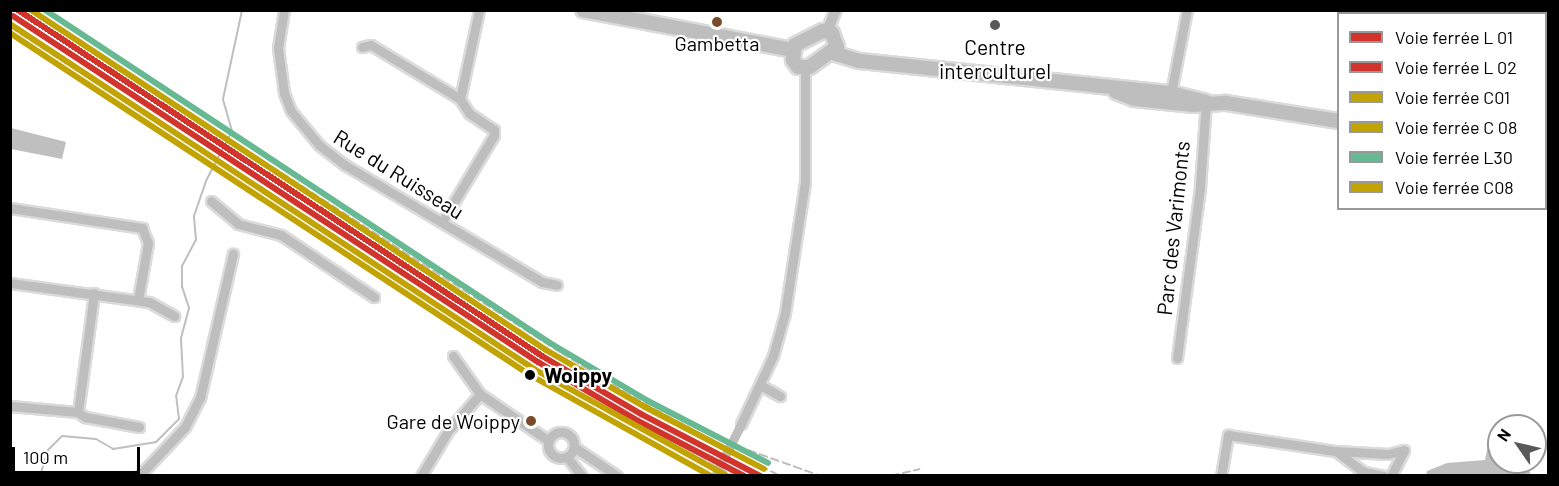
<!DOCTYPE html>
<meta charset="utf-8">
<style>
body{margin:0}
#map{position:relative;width:1559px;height:486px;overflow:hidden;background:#fff;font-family:Barlow,sans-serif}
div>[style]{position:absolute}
.water>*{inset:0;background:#bfbfbf}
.stream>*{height:2px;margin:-1px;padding:0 1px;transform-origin:1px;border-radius:1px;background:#bfbfbf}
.roads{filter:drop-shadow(2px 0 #dbdbdb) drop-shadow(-2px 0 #dbdbdb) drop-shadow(0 2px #dbdbdb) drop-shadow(0 -2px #dbdbdb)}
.minor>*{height:9px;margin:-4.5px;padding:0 4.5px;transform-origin:4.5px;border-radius:4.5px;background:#bebebe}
.minor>.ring{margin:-4.5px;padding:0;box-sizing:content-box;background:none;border:9px solid #bebebe;border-radius:50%}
.tertiary>*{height:10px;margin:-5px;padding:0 5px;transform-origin:5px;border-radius:5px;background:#bebebe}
.primary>*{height:14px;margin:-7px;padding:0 7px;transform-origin:7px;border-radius:7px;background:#bebebe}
.rail>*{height:2px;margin-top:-1px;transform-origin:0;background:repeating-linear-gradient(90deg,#bebebe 0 9px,transparent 0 12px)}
.minor-bridge>*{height:9px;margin:-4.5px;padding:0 4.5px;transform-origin:4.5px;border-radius:4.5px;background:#bebebe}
.rail-1>*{height:6px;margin:-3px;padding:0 3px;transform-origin:3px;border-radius:3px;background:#d1342d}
.rail-2>*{height:6px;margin:-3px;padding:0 3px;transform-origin:3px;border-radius:3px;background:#d1342d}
.rail-3>*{height:6px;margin:-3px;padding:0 3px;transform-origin:3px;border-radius:3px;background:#c2a304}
.rail-4>*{height:6px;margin:-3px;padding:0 3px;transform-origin:3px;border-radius:3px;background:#c2a304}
.rail-5>*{height:6px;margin:-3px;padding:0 3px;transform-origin:3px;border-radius:3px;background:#66b993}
.rail-6>*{height:6px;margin:-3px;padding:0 3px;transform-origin:3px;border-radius:3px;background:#c2a304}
.dots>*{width:16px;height:16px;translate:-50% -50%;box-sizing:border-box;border:3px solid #fff;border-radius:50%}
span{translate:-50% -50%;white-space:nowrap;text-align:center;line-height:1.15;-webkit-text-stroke:4.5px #fff;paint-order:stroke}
.bus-label{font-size:20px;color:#000}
.right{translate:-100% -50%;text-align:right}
.poi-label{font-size:21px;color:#000}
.street-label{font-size:21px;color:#000}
.stop-label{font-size:21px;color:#000;font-weight:700}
.left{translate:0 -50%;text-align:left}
.frame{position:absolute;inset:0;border:12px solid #000;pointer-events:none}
.legend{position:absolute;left:1337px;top:12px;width:210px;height:198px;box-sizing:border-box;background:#fff;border:2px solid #999;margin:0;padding:8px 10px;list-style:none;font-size:18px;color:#000}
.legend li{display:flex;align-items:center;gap:12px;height:30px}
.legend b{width:30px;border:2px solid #999}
.north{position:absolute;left:1487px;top:414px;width:60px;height:60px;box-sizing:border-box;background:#fff;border:2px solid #999;border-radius:50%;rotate:304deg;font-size:16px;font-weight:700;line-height:24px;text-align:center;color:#000}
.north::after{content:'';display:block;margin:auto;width:21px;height:27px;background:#595959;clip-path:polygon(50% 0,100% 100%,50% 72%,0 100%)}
.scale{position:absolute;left:12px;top:447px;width:128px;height:27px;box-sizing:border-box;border:3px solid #000;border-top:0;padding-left:8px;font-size:18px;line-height:21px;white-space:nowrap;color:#000;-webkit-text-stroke:4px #fff;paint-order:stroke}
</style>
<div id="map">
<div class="water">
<i style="clip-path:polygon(11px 128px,66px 142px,62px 159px,11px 149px)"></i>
<i style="clip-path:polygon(1488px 445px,1499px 445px,1499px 462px,1526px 462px,1531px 475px,1426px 475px,1427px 471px,1447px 463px,1485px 460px)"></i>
</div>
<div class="stream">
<i style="left:40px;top:476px;width:27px;rotate:-73deg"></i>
<i style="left:48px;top:450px;width:20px;rotate:-45deg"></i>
<i style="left:62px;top:436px;width:34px;rotate:5deg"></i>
<i style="left:96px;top:439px;width:20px;rotate:30deg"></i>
<i style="left:113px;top:449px;width:44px;rotate:-9.2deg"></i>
<i style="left:156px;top:442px;width:33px;rotate:-45deg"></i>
<i style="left:179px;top:419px;width:23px;rotate:-97deg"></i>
<i style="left:176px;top:396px;width:20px;rotate:-70deg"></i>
<i style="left:183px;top:377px;width:39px;rotate:-93deg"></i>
<i style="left:181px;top:338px;width:31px;rotate:-75deg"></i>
<i style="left:189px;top:308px;width:22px;rotate:-108deg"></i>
<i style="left:182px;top:287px;width:21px;rotate:-90deg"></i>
<i style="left:182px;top:266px;width:30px;rotate:-62deg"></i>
<i style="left:196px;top:240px;width:24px;rotate:-95deg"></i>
<i style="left:194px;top:216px;width:39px;rotate:-71deg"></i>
<i style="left:207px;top:179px;width:54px;rotate:-62.5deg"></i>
<i style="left:232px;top:131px;width:33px;rotate:-106deg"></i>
<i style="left:223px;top:99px;width:91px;rotate:-77.9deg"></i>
</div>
<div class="roads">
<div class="minor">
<i style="left:284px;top:10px;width:38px;rotate:99deg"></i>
<i style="left:278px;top:48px;width:45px;rotate:82.4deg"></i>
<i style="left:284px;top:93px;width:19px;rotate:69deg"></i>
<i style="left:291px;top:111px;width:44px;rotate:50.5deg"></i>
<i style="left:319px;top:145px;width:33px;rotate:38deg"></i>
<i style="left:345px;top:165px;width:229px;rotate:30.7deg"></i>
<i style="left:542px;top:282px;width:15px;rotate:11deg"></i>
<i style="left:1508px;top:10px;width:17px;rotate:13deg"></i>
<i style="left:1546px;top:17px;width:2px;rotate:27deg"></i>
<i style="left:362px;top:47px;width:9px;rotate:-13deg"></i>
<i style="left:371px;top:45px;width:104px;rotate:31.2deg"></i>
<i style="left:1170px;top:98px;width:90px;rotate:-79.1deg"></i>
<i style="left:211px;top:201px;width:35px;rotate:40deg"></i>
<i style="left:238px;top:224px;width:44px;rotate:14.3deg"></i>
<i style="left:281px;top:235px;width:112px;rotate:33.7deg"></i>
<i style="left:10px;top:208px;width:134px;rotate:8.6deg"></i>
<i style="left:142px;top:228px;width:16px;rotate:68deg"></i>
<i style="left:148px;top:243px;width:58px;rotate:100deg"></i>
<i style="left:442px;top:222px;width:101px;rotate:-59.1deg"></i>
<i style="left:494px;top:135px;width:5px;rotate:-90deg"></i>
<i style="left:494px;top:130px;width:30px;rotate:-146deg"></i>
<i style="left:469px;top:113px;width:17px;rotate:-123deg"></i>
<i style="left:460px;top:99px;width:91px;rotate:-77.9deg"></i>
<i style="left:10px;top:283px;width:140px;rotate:7.8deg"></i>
<i style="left:149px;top:302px;width:29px;rotate:29deg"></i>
<i style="left:453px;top:356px;width:47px;rotate:54.6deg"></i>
<i style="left:480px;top:394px;width:83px;rotate:34.3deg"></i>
<i style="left:1177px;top:358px;width:173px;rotate:-82.3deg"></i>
<i style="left:1200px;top:187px;width:85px;rotate:-86deg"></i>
<i style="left:760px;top:385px;width:23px;rotate:29deg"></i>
<i style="left:10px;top:406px;width:68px;rotate:5deg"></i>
<i style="left:78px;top:412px;width:9px;rotate:36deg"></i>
<i style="left:85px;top:417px;width:55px;rotate:10.5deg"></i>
<i style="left:78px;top:412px;width:120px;rotate:-82.3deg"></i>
<i style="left:741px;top:424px;width:75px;rotate:-64.8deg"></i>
<i style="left:773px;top:356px;width:45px;rotate:-74.4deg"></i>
<i style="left:785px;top:313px;width:133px;rotate:-81.3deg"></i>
<i style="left:805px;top:182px;width:114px;rotate:-90deg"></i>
<i class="ring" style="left:548px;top:432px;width:17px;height:17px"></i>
<i style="left:574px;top:447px;width:52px;rotate:34deg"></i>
<i style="left:1337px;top:452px;width:34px;rotate:37deg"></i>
<i style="left:1364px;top:472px;width:20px;rotate:11deg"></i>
<i style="left:567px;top:457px;width:24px;rotate:52deg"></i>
<i style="left:139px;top:476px;width:67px;rotate:-46.8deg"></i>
<i style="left:185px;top:427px;width:33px;rotate:-63deg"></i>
<i style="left:200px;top:398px;width:148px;rotate:-77.1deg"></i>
<i style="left:421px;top:476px;width:52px;rotate:-59deg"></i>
<i style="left:448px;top:431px;width:49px;rotate:-49.1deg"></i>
<i style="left:1221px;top:476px;width:42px;rotate:-80.3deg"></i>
<i style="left:1228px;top:435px;width:108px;rotate:8.5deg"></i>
<i style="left:1335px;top:451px;width:53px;rotate:3.2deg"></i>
<i style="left:1388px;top:454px;width:16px;rotate:-14deg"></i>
<i style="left:1391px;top:476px;width:29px;rotate:-63deg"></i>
</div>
<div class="tertiary">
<i style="left:827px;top:31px;width:23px;rotate:-67deg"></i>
</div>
<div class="primary">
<i style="left:583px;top:10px;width:213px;rotate:10.8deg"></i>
<i style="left:823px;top:31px;width:9px;rotate:13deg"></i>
<i style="left:832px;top:33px;width:15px;rotate:70deg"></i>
<i style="left:837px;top:47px;width:34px;rotate:144deg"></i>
<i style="left:809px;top:67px;width:11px;rotate:180deg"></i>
<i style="left:798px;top:67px;width:9px;rotate:-126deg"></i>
<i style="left:793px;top:60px;width:15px;rotate:-82deg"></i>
<i style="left:795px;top:45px;width:31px;rotate:-27deg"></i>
<i style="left:833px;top:53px;width:28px;rotate:17deg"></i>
<i style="left:860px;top:61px;width:313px;rotate:5.9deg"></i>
<i style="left:1171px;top:93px;width:36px;rotate:14deg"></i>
<i style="left:1116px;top:92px;width:19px;rotate:21deg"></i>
<i style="left:1134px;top:99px;width:60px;rotate:5.7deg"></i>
<i style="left:1194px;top:105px;width:32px;rotate:-4deg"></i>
<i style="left:1226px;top:103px;width:113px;rotate:9.1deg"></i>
<i style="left:1546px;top:155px;width:2px"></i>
</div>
</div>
<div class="rail">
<i style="left:29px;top:10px;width:633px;rotate:32.81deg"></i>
<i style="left:561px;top:353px;width:109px;rotate:31.1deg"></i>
<i style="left:654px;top:409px;width:143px;rotate:28deg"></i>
<i style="left:10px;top:27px;width:625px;rotate:33.05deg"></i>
<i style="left:534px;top:368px;width:91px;rotate:30.5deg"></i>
<i style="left:612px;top:414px;width:137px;rotate:26.9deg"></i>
<i style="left:748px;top:450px;width:77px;rotate:19.6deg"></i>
<i style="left:890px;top:476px;width:31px;rotate:-13deg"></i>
</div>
<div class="minor-bridge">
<i style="left:715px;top:476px;width:58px;rotate:-63.4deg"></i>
</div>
<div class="rail-1">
<i style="left:18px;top:10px;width:628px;rotate:33.44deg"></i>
<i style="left:542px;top:356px;width:115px;rotate:30.4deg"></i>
<i style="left:641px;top:414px;width:134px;rotate:27.5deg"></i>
</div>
<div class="rail-2">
<i style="left:13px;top:16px;width:629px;rotate:33.39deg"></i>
<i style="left:538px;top:362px;width:116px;rotate:30.5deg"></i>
<i style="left:638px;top:421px;width:119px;rotate:27.4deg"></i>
</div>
<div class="rail-3">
<i style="left:31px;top:10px;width:617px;rotate:33.43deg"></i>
<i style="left:546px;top:350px;width:114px;rotate:29.9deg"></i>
<i style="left:645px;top:407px;width:134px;rotate:27.5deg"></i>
</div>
<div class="rail-4">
<i style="left:10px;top:24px;width:627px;rotate:33.36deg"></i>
<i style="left:534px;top:369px;width:221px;rotate:29deg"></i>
</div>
<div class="rail-5">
<i style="left:45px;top:10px;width:605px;rotate:33.4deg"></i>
<i style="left:550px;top:343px;width:114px;rotate:30.6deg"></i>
<i style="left:648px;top:401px;width:135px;rotate:27.3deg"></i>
</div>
<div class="rail-6">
<i style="left:10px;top:33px;width:622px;rotate:33.33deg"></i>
<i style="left:530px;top:375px;width:207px;rotate:29.2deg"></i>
</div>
<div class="dots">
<i style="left:717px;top:22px;background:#7a4b2a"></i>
<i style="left:995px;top:25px;background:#595959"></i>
<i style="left:530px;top:375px;background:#000"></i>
<i style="left:531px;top:421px;background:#7a4b2a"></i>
</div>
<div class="bus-label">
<span style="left:717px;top:43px">Gambetta</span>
<span class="right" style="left:520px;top:421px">Gare de Woippy</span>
</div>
<div class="poi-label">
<span style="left:995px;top:59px">Centre<br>interculturel</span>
</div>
<div class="street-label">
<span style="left:399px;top:174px;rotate:32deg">Rue du Ruisseau</span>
<span style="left:1173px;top:228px;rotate:-84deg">Parc des Varimonts</span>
</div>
<div class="stop-label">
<span class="left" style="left:544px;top:375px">Woippy</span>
</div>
<div class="frame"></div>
<ul class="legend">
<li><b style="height:8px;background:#d1342d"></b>Voie ferrée L 01</li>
<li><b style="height:8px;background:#d1342d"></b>Voie ferrée L 02</li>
<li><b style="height:8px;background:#c2a304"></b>Voie ferrée C01</li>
<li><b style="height:8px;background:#c2a304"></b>Voie ferrée C 08</li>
<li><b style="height:8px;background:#66b993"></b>Voie ferrée L30</li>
<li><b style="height:8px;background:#c2a304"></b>Voie ferrée C08</li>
</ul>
<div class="north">N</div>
<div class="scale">100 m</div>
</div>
